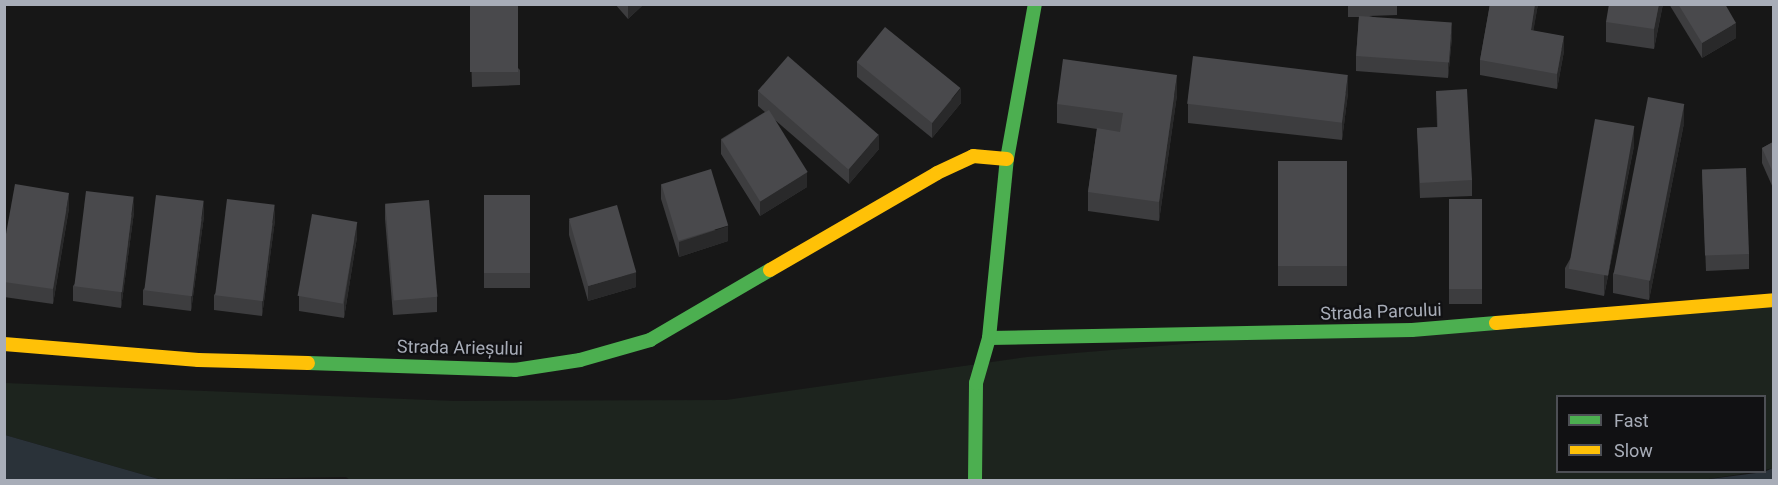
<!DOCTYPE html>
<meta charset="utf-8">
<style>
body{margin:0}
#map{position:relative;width:1778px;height:485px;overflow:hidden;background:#171717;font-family:Roboto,sans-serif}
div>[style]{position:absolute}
.green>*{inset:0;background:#1d241e}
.water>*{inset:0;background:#2a3239}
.fast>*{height:14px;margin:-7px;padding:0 7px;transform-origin:7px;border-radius:7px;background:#4caf50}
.slow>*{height:14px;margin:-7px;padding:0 7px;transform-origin:7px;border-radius:7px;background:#ffc107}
.wall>*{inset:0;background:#3d3d3f;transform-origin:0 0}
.shaded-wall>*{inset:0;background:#29292a}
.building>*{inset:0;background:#49494c;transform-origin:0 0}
span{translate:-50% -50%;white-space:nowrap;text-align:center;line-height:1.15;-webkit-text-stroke:4.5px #111113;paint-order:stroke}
.street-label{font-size:18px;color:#a8adb8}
.frame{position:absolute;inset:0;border:6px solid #a8adb8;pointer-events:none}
.legend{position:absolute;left:1556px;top:395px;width:210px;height:78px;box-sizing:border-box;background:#111113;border:2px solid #4d4f55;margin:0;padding:8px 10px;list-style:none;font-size:18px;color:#a8adb8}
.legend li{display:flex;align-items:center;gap:12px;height:30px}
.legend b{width:30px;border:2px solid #4d4f55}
</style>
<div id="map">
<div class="green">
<i style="clip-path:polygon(1773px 295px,1773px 468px,1765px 470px,1764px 396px,1558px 396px,1558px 472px,1754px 472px,1702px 480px,350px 480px,346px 477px,162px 480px,5px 435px,5px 383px,455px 401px,726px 400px,1027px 357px)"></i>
</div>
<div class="water">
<i style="clip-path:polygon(5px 435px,162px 480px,5px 480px)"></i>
<i style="clip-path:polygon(1773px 468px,1773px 480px,1702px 480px,1764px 472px)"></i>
</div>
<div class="fast">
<i style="left:989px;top:338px;width:423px;rotate:-1.1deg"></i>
<i style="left:1412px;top:330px;width:84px;rotate:-4.8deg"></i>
<i style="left:308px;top:363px;width:207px;rotate:1.9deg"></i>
<i style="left:515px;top:370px;width:66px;rotate:-8.7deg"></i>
<i style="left:580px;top:360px;width:73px;rotate:-15.9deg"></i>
<i style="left:650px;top:340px;width:139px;rotate:-30.3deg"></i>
<i style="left:975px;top:480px;width:97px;rotate:-89.4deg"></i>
<i style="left:976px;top:383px;width:47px;rotate:-73.9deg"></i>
<i style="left:989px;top:338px;width:180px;rotate:-84.3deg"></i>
<i style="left:1007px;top:159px;width:158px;rotate:-79.8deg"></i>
</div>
<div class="slow">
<i style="left:770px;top:270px;width:193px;rotate:-30.1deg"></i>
<i style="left:937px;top:173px;width:40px;rotate:-25deg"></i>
<i style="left:973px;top:156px;width:34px;rotate:5deg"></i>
<i style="left:1496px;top:323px;width:279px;rotate:-4.7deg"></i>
<i style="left:4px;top:344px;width:195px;rotate:4.7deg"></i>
<i style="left:198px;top:360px;width:110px;rotate:1.6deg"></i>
</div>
<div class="wall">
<i style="clip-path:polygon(615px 4px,644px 4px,628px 19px)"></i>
<i style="clip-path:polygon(1348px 4px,1397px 4px,1397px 15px,1369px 16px,1452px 37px,1448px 78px,1356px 71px,1356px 56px,1359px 17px,1348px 17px)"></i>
<i style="clip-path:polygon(1490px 4px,1538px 4px,1533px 31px,1564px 51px,1557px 89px,1480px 75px,1480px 60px)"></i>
<i style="clip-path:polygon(1663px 4px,1654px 49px,1606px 42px,1606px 22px)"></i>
<i style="clip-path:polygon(1669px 4px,1725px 4px,1736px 38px,1702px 58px)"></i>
<i style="clip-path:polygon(470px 19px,520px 70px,520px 85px,472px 87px)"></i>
<i style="clip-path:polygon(857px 62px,961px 103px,932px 138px,857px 77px)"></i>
<i style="clip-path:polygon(758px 91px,879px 149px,849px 184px,775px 120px,807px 187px,760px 216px,721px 154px,721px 139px,765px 112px,758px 106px)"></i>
<i style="clip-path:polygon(1436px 91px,1472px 180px,1472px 196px,1420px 198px,1417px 128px,1437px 127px)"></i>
<i style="clip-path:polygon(1348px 93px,1342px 140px,1188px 123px,1188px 104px)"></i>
<i style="clip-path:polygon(1177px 95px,1159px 221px,1088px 211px,1088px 192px,1097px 129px,1057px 123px,1057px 104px)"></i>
<i style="clip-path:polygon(1684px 123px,1649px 300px,1613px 293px,1613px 274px)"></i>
<i style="clip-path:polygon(1773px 142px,1773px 188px,1762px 163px,1762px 148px)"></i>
<i style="clip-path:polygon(1634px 146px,1604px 296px,1565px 288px,1565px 268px)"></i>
<i style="left:1278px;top:161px;width:69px;height:125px"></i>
<i style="clip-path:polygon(1702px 170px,1749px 254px,1749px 269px,1706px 271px)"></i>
<i style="clip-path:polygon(661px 184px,728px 241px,679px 257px,661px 199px)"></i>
<i style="left:530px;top:195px;width:93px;height:46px;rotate:90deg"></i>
<i style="left:1449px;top:199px;width:33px;height:105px"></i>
<i style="clip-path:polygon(385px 204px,437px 297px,437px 312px,393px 315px,385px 219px)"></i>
<i style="clip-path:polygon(69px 208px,53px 304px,4px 297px,4px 245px)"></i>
<i style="clip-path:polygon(134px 212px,121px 308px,73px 301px,73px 286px)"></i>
<i style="clip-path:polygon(204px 216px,191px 311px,143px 305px,143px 290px)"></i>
<i style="clip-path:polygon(275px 220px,262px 316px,214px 310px,214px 295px)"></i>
<i style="clip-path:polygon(569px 220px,636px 287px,588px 301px,569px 235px)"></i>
<i style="clip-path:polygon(357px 237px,344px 318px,299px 311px,299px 296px)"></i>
</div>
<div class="shaded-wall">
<i style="clip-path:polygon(628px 4px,644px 4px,628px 19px)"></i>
<i style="clip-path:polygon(1535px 4px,1538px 4px,1531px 45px,1531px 30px)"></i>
<i style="clip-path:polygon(1659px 4px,1663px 4px,1654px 49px,1654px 29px)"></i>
<i style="clip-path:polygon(1452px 22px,1452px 37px,1448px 78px,1448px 63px)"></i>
<i style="clip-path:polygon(1736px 23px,1736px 38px,1702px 58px,1702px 43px)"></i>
<i style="clip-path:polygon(1564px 36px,1564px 51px,1557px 89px,1557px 74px)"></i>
<i style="clip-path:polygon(1348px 74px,1348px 93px,1342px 140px,1342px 121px)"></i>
<i style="clip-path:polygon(1177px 75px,1177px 95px,1159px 221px,1159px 202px)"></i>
<i style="clip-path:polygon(961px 88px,961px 103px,932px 138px,932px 123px)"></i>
<i style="clip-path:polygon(1684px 104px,1684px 123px,1649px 300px,1649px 281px)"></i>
<i style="clip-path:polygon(1634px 126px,1634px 146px,1604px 296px,1604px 277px)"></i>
<i style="clip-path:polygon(879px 134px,879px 149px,849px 184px,849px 169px)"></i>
<i style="clip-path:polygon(807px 172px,807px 187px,760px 216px,760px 201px)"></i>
<i style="clip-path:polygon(69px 193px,69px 208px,53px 304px,53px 289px)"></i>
<i style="clip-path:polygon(134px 197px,134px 212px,121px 308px,121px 293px)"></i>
<i style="clip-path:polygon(204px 201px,204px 216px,191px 311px,191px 296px)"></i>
<i style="clip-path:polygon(275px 205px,275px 220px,262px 316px,262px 301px)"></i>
<i style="clip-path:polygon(357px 222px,357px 237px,344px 318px,344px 303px)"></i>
<i style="clip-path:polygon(728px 226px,728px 241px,679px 257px,679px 242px)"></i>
<i style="clip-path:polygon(636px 272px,636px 287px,588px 301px,588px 286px)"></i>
</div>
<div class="building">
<i style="left:470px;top:4px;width:48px;height:68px"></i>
<i style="clip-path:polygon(1490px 4px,1535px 4px,1531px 30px,1564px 36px,1557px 74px,1480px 60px)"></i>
<i style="clip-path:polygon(1609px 4px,1659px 4px,1654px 29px,1606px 22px)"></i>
<i style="clip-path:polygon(1678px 4px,1725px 4px,1736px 23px,1702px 43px)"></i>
<i style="left:1359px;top:16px;width:93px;height:40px;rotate:4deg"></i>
<i style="left:885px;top:27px;width:97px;height:45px;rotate:39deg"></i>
<i style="left:788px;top:56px;width:120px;height:46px;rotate:41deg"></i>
<i style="left:1193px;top:56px;width:156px;height:48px;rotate:7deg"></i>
<i style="clip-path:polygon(1063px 59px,1177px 75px,1159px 202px,1088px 192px,1097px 128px,1120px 132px,1123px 113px,1057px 104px)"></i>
<i style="clip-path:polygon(1467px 89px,1472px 180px,1420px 183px,1417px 128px,1438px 127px,1436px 91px)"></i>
<i style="left:1648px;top:97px;width:37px;height:180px;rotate:11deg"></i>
<i style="left:769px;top:110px;width:73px;height:56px;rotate:58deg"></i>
<i style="left:1595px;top:119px;width:40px;height:152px;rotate:10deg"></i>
<i style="clip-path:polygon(1773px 142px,1773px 173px,1762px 148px)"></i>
<i style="left:1278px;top:161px;width:69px;height:105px"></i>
<i style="left:1746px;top:168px;width:86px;height:44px;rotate:88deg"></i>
<i style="left:711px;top:169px;width:59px;height:52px;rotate:73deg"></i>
<i style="clip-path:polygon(15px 184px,69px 193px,53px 289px,4px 282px,4px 245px)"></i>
<i style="left:86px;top:191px;width:48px;height:96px;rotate:7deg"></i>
<i style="left:156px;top:195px;width:48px;height:96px;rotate:7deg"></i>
<i style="left:530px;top:195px;width:78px;height:46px;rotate:90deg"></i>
<i style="left:227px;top:199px;width:48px;height:97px;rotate:7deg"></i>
<i style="left:1449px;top:199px;width:33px;height:90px"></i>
<i style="left:429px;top:200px;width:97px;height:44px;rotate:85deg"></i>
<i style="left:617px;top:205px;width:70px;height:50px;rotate:74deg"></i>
<i style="left:312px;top:214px;width:46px;height:83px;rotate:10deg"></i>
</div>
<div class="street-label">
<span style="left:1381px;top:312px;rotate:-2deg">Strada Parcului</span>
<span style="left:460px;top:348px;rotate:1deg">Strada Arieșului</span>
</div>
<div class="frame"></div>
<ul class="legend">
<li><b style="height:8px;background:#4caf50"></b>Fast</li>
<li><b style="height:8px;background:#ffc107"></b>Slow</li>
</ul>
</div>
